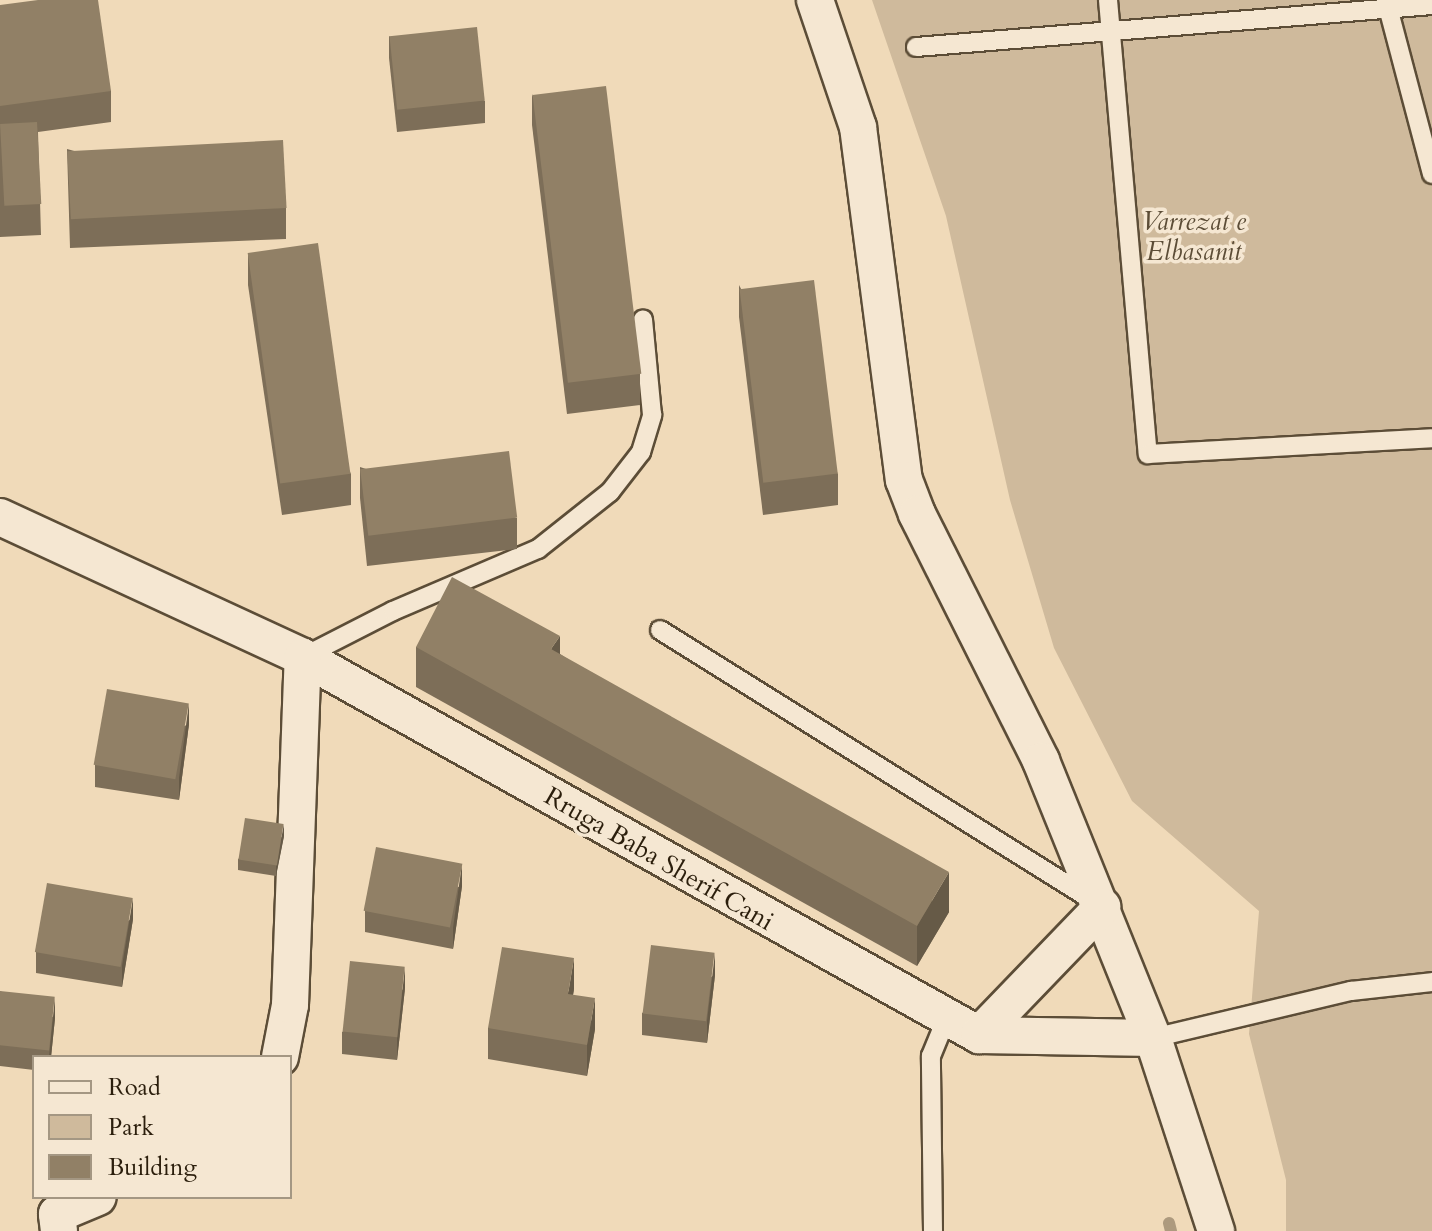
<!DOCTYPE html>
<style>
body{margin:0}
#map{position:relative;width:1432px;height:1231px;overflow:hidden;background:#f0dab9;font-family:Cardo,serif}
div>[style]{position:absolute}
.green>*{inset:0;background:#cfba9c}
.stream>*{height:12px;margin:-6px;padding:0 6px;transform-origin:6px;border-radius:6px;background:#ad9a7e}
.roads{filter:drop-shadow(2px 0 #5c4d37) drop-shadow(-2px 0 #5c4d37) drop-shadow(0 2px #5c4d37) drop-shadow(0 -2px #5c4d37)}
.service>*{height:18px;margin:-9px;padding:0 9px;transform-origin:9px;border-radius:9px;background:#f5e7d2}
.minor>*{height:36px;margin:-18px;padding:0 18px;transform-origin:18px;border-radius:18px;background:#f5e7d2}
.wall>*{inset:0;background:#7d6e58}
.shaded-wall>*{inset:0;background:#665a47}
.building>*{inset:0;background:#918066;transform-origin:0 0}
span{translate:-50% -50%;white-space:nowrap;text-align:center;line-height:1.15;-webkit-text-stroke:7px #f5e7d2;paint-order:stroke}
.park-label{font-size:26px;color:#5c4d37;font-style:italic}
.street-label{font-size:26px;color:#2b1e0c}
.legend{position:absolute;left:32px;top:1055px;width:260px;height:144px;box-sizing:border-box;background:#f5e7d2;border:2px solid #a49783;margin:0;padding:10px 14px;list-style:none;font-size:24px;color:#2b1e0c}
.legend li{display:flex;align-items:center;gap:16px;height:40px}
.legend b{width:40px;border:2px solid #a49783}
</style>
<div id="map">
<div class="green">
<i style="clip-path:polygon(872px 0,1432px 0,1432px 1231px,1286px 1231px,1286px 1180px,1249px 1034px,1259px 911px,1132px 801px,1054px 648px,1010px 500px,946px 216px)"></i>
</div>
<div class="stream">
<i style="left:1169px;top:1223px;width:8px;rotate:76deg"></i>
</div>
<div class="roads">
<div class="service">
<i style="left:1108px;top:0;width:456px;rotate:85deg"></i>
<i style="left:1148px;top:454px;width:284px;rotate:-3.2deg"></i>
<i style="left:1386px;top:0;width:180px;rotate:75.2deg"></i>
<i style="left:916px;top:47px;width:518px;rotate:-4.65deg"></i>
<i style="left:660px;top:630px;width:509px;rotate:32.01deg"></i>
<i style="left:303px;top:657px;width:101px;rotate:-27.1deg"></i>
<i style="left:393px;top:611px;width:158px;rotate:-23.2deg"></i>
<i style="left:538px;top:549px;width:92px;rotate:-38.4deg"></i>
<i style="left:610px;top:492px;width:51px;rotate:-52.2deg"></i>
<i style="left:641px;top:452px;width:39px;rotate:-73deg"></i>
<i style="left:652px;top:415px;width:96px;rotate:-95.4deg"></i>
<i style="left:1153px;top:1038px;width:204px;rotate:-13.4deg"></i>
<i style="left:1351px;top:991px;width:81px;rotate:-6.3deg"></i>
<i style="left:933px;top:1231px;width:175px;rotate:-90.7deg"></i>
<i style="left:931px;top:1056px;width:42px;rotate:-67.7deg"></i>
</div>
<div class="minor">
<i style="left:815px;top:0;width:134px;rotate:71.3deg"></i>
<i style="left:858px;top:127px;width:356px;rotate:82.6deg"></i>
<i style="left:904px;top:480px;width:36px;rotate:69deg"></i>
<i style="left:917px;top:514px;width:276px;rotate:63.3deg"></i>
<i style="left:1041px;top:761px;width:299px;rotate:68deg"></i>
<i style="left:1153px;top:1038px;width:203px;rotate:71.9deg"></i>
<i style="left:0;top:517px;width:334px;rotate:24.8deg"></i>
<i style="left:303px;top:657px;width:775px;rotate:29.21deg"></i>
<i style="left:979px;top:1035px;width:174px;rotate:1deg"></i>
<i style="left:979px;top:1035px;width:178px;rotate:-46.1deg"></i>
<i style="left:280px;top:1057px;width:53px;rotate:-79.1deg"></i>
<i style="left:290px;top:1005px;width:348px;rotate:-87.9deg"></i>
<i style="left:59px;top:1231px;width:17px;rotate:-97deg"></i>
<i style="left:57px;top:1214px;width:44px;rotate:-22.5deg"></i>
</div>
</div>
<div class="wall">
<i style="clip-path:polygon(0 5px,111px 91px,111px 122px,38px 132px,41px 235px,0 237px)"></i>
<i style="clip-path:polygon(389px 36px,485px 101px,485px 123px,397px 132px,389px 58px)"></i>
<i style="clip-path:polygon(532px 94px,640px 374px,640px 405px,567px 414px,532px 125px)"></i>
<i style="clip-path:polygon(67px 149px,286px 208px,286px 239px,70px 248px)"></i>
<i style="clip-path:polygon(248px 254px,351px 474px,351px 505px,282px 515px,248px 285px)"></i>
<i style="clip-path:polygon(739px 285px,838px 474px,838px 505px,763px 515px,739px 317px)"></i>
<i style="clip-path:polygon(360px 467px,517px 518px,517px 549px,367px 566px,360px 498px)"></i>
<i style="clip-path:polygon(416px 647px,560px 654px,949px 912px,917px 966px,416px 687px)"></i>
<i style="clip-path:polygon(189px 724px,179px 800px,95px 787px,95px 765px)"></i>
<i style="clip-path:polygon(284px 836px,276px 876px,238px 870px,238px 859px)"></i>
<i style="clip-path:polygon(462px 886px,453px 949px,365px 932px,365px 911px)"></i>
<i style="clip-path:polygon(133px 919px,122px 987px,36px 973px,36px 952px)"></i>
<i style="clip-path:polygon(715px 975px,707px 1043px,642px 1035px,642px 1013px)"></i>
<i style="clip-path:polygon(405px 988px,397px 1060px,342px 1054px,342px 1032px)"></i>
<i style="clip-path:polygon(574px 989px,573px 995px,595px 1029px,587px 1076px,488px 1059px,488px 1028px)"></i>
<i style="clip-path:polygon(0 991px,55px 1018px,51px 1057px,34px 1057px,34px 1070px,0 1066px)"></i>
</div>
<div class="shaded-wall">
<i style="clip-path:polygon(560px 636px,560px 675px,551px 649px)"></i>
<i style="clip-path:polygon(189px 703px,189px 724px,179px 800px,179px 778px)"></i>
<i style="clip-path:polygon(284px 824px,284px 836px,276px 876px,276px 865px)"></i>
<i style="clip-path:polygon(462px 864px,462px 886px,453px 949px,453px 928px)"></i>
<i style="clip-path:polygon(949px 872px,949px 912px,917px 966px,917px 926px)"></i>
<i style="clip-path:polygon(133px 898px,133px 919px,122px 987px,122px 966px)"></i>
<i style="clip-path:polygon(715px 953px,715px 975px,707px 1043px,707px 1021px)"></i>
<i style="clip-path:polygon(574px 958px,574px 989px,568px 1025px,568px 994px)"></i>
<i style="clip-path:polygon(405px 967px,405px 988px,397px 1060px,397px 1039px)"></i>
<i style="clip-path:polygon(55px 997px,55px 1018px,51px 1057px,49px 1057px)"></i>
<i style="clip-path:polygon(595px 998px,595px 1029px,587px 1076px,587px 1045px)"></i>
</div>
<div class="building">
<i style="clip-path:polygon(38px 0,98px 0,111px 91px,0 106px,0 5px)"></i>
<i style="left:477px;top:27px;width:74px;height:88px;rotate:84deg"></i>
<i style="left:606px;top:86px;width:290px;height:74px;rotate:83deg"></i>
<i style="left:37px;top:122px;width:82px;height:37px;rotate:87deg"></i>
<i style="left:283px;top:140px;width:68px;height:216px;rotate:87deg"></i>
<i style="left:318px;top:243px;width:233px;height:71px;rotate:82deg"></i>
<i style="left:814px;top:280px;width:195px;height:75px;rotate:83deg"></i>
<i style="left:509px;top:451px;width:67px;height:150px;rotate:83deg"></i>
<i style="clip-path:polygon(452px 577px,560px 636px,551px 649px,949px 872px,917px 926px,416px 647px)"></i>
<i style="left:107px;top:689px;width:83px;height:77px;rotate:10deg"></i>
<i style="left:245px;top:818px;width:39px;height:42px;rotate:9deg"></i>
<i style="left:376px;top:847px;width:88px;height:65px;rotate:11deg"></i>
<i style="left:47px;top:883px;width:87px;height:70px;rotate:10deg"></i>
<i style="left:651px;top:945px;width:64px;height:69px;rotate:7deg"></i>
<i style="clip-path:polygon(502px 947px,574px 958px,568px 994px,595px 998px,587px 1045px,488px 1028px)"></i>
<i style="left:350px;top:961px;width:55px;height:71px;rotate:6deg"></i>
<i style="left:0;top:991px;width:55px;height:54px;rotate:6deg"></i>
</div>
<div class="park-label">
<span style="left:1194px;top:237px">Varrezat e<br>Elbasanit</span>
</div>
<div class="street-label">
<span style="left:659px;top:859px;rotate:30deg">Rruga Baba Sherif Cani</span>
</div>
<ul class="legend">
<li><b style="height:10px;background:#f5e7d2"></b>Road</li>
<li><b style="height:22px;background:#cfba9c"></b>Park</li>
<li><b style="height:22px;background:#918066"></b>Building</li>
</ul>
</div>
